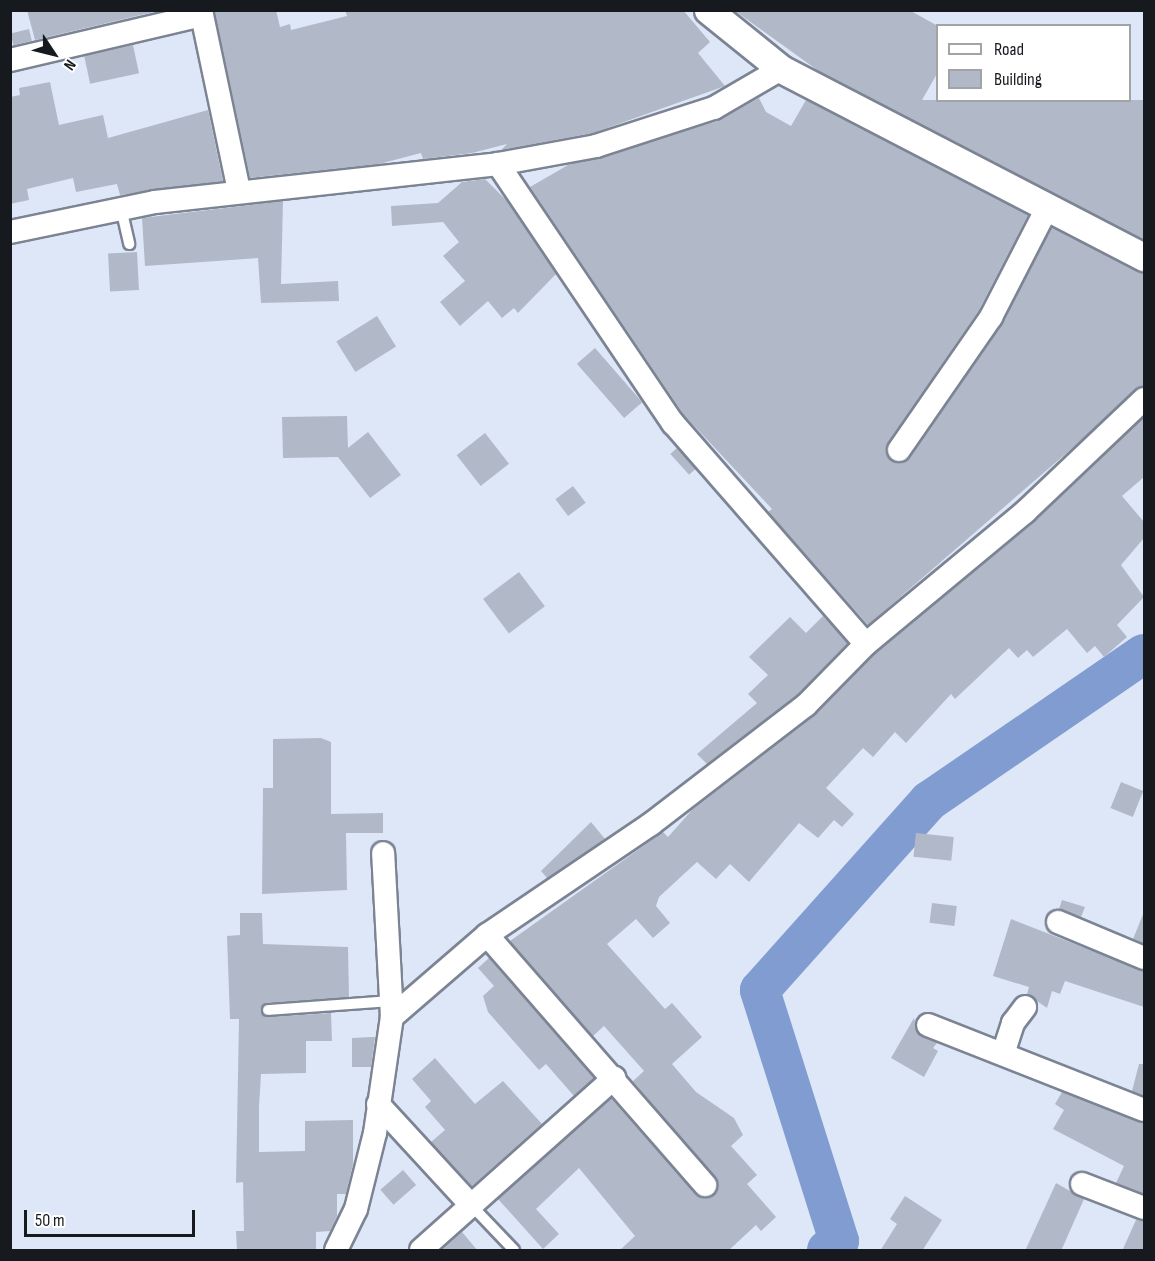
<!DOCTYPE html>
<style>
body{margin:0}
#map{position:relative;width:1155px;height:1261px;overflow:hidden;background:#dee7f8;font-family:"Sofia Sans Condensed",sans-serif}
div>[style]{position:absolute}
.river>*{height:40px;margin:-20px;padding:0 20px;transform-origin:20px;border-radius:20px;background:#819cd0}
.building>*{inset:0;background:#b1b9c9;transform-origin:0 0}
.roads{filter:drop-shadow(2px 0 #7c8493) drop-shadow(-2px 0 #7c8493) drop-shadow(0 2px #7c8493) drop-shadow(0 -2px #7c8493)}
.service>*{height:10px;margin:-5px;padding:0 5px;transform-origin:5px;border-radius:5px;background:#fff}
.minor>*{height:22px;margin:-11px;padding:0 11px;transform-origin:11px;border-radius:11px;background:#fff}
.tertiary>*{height:27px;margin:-13.5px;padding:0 13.5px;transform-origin:13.5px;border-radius:13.5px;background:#fff}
span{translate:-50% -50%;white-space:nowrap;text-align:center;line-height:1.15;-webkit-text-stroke:5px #fff;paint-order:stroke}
.frame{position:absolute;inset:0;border:12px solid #16191e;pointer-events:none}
.legend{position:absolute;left:936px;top:24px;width:195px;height:78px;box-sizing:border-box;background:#fff;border:2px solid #a2a3a5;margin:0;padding:8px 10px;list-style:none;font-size:18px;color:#16191e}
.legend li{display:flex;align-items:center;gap:12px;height:30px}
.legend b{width:30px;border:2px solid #a2a3a5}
.north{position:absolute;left:24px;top:24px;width:60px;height:60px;-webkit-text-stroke:4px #fff;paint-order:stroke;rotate:125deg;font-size:16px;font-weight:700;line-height:24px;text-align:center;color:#16191e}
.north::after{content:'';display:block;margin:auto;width:21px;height:27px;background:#16191e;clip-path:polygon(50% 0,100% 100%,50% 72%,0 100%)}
.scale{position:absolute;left:24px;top:1210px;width:171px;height:27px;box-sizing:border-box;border:3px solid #16191e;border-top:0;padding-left:8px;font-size:18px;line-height:21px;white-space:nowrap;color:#16191e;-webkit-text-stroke:4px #fff;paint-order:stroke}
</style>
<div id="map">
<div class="river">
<i style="left:827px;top:1250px;width:15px;rotate:-37deg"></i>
<i style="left:839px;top:1241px;width:263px;rotate:-107.5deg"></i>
<i style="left:760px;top:990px;width:254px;rotate:-48.2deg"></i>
<i style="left:929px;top:801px;width:260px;rotate:-34.4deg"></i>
</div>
<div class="building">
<i style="clip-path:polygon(27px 10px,162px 10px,35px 40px)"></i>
<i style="clip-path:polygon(214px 10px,276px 10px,280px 27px,290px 24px,291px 30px,347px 16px,345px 10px,683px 10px,710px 42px,698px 53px,725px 86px,593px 133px,501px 150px,507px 144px,472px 153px,423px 159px,421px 153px,379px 164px,250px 178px)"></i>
<i style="clip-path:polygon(734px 10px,909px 10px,938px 26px,938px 72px,922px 100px,1144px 100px,1144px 240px,820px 72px)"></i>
<i style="left:29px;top:29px;width:12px;height:19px;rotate:76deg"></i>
<i style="left:133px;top:45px;width:29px;height:50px;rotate:78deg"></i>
<i style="clip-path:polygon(50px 82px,59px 125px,103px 115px,108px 138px,208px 110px,223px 181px,120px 195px,117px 184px,76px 192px,73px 178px,27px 189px,29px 200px,10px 204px,10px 97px,20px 95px,19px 88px)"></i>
<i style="clip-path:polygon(759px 98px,766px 112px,791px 126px,806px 100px,1028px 215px,979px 310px,888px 442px,892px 461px,910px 458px,1002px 325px,1052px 227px,1144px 273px,1144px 386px,868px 625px,768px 512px,772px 509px,684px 415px,530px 187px,568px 165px,718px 121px)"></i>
<i style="clip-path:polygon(485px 179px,506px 200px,556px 274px,518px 313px,514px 308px,502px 318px,488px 301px,460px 326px,440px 302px,465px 281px,443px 256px,459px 242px,443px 222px,392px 226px,391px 206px,438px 203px,462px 182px)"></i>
<i style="clip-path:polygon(283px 201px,281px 284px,338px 281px,339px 301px,261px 303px,258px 258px,145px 266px,142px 218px)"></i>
<i style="left:137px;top:252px;width:38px;height:29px;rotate:87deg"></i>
<i style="left:377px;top:316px;width:36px;height:48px;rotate:58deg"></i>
<i style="left:595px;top:348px;width:72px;height:24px;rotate:49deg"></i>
<i style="clip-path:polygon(347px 416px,348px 448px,368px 432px,401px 475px,370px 498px,338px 457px,283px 458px,282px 417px)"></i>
<i style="clip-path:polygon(1144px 417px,1144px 477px,1122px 496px,1144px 522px,1144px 538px,1121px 565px,1144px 597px,1117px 625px,1127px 637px,1104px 657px,1095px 646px,1087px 653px,1067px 629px,1033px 657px,1027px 650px,1018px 658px,1009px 648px,955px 699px,951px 694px,906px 743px,895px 732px,873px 757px,863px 748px,826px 788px,854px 814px,842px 827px,834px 820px,818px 838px,799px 823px,749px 882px,730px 864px,716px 879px,697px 862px,659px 897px,656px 906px,670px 923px,653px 938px,636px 919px,607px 944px,665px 1009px,672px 1003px,702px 1037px,672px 1064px,696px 1092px,734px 1118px,743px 1135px,731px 1146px,757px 1175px,747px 1184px,776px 1217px,761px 1231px,756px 1225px,728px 1251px,619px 1251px,635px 1236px,579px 1168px,536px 1209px,559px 1234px,543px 1249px,498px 1199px,611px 1098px,695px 1194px,708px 1198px,718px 1183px,633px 1081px,644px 1071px,604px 1026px,593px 1036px,510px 941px,663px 832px,668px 837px,692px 810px,814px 716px,875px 654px,1034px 522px)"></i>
<i style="left:485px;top:433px;width:39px;height:36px;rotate:52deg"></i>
<i style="left:677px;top:448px;width:28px;height:9px;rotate:48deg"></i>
<i style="left:573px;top:486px;width:21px;height:22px;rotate:53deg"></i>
<i style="left:519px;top:572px;width:43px;height:45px;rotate:53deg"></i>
<i style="clip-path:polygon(823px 616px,848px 643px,797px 695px,707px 764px,697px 754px,757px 703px,748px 694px,768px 675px,749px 657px,790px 617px,806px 633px)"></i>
<i style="clip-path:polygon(321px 738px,331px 742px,331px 814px,383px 813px,383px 833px,346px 833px,347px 890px,262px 894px,263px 788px,273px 788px,273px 739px)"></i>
<i style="left:1121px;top:782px;width:24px;height:28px;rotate:22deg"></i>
<i style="clip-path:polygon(591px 822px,605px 839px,547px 878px,541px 871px)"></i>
<i style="left:916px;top:833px;width:38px;height:24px;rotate:6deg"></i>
<i style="clip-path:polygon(1062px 900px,1085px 907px,1081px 917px,1059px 909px)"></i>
<i style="left:932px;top:903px;width:25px;height:20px;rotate:7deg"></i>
<i style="clip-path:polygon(1144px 912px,1144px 944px,1133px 939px)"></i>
<i style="clip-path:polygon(240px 913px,262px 913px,263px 944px,348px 947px,349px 997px,267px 1003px,261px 1010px,269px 1017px,331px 1013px,332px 1041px,306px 1041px,306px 1073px,261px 1074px,259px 1107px,259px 1152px,305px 1151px,305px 1121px,353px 1120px,353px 1164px,346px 1194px,337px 1194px,337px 1216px,330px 1231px,316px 1232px,316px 1251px,237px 1251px,236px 1231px,244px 1231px,243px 1182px,236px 1183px,239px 1019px,230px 1019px,227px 936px,240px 935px)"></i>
<i style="clip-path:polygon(1011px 919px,1144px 971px,1144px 1007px,1065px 981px,1060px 994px,1052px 991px,1047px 1008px,1027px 994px,1029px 987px,993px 976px)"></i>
<i style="clip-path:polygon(489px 958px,594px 1078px,574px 1096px,546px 1064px,539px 1070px,488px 1012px,483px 996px,494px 986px,478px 968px)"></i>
<i style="clip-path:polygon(914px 1018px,918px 1034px,937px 1043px,933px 1048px,938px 1051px,924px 1077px,891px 1058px)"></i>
<i style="clip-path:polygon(371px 1037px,375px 1037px,371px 1067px,352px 1067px,352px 1038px)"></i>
<i style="clip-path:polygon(435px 1058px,475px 1104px,503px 1081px,542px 1124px,472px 1186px,431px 1142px,445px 1130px,425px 1107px,431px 1101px,412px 1079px)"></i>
<i style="clip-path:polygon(1139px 1064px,1144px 1064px,1144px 1096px,1132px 1091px)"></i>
<i style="clip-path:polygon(1062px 1092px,1144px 1123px,1144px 1194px,1116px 1183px,1124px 1166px,1053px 1129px,1064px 1110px,1055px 1104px)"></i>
<i style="left:403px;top:1170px;width:20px;height:30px;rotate:49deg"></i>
<i style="clip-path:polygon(1056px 1183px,1084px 1199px,1061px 1251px,1025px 1251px)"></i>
<i style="clip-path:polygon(905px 1196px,942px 1220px,922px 1251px,880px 1251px,897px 1224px,890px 1219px)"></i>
<i style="clip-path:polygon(1136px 1220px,1144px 1221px,1144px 1251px,1122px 1251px)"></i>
<i style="clip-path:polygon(462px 1232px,478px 1251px,441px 1251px)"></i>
</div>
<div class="roads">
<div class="service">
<i style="left:121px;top:208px;width:37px;rotate:77deg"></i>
<i style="left:268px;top:1010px;width:122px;rotate:-4.2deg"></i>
<i style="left:471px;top:1205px;width:62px;rotate:46.3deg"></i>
</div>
<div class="minor">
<i style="left:10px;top:60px;width:197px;rotate:-13.2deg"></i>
<i style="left:202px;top:15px;width:180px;rotate:78.1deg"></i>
<i style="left:498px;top:164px;width:313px;rotate:56deg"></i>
<i style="left:673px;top:423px;width:293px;rotate:48.9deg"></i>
<i style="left:10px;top:232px;width:148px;rotate:-11.7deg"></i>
<i style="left:155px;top:202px;width:345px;rotate:-6.3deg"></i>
<i style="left:498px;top:164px;width:100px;rotate:-10.4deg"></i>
<i style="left:596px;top:146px;width:124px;rotate:-17.9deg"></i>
<i style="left:714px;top:108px;width:78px;rotate:-30.2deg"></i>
<i style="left:899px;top:450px;width:162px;rotate:-55.3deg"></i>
<i style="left:991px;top:317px;width:120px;rotate:-62.8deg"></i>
<i style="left:1058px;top:922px;width:93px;rotate:22.7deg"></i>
<i style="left:487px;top:935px;width:332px;rotate:48.9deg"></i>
<i style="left:392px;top:1017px;width:125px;rotate:-40.8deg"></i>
<i style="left:487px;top:935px;width:198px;rotate:-34.1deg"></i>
<i style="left:651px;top:824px;width:195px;rotate:-37.5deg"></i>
<i style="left:806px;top:705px;width:86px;rotate:-45.5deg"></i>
<i style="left:866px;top:644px;width:207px;rotate:-39.7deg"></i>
<i style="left:1025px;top:512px;width:164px;rotate:-43.5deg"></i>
<i style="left:928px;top:1025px;width:232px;rotate:21.5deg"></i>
<i style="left:1003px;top:1054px;width:33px;rotate:-72deg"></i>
<i style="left:1013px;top:1023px;width:20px;rotate:-53deg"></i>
<i style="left:378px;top:1104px;width:134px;rotate:47.4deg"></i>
<i style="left:1082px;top:1184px;width:66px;rotate:21.2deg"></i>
<i style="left:336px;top:1250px;width:46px;rotate:-64deg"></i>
<i style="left:356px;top:1209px;width:78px;rotate:-76deg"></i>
<i style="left:375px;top:1133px;width:117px;rotate:-81.7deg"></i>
<i style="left:392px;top:1017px;width:164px;rotate:-93.1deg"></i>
<i style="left:421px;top:1250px;width:259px;rotate:-41.7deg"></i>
</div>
<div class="tertiary">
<i style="left:708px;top:10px;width:94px;rotate:38.9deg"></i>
<i style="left:781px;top:69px;width:409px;rotate:27.4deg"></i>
</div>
</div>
<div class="frame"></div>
<ul class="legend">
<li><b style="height:8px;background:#fff"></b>Road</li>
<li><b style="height:16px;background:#b1b9c9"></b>Building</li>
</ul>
<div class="north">N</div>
<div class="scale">50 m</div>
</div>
